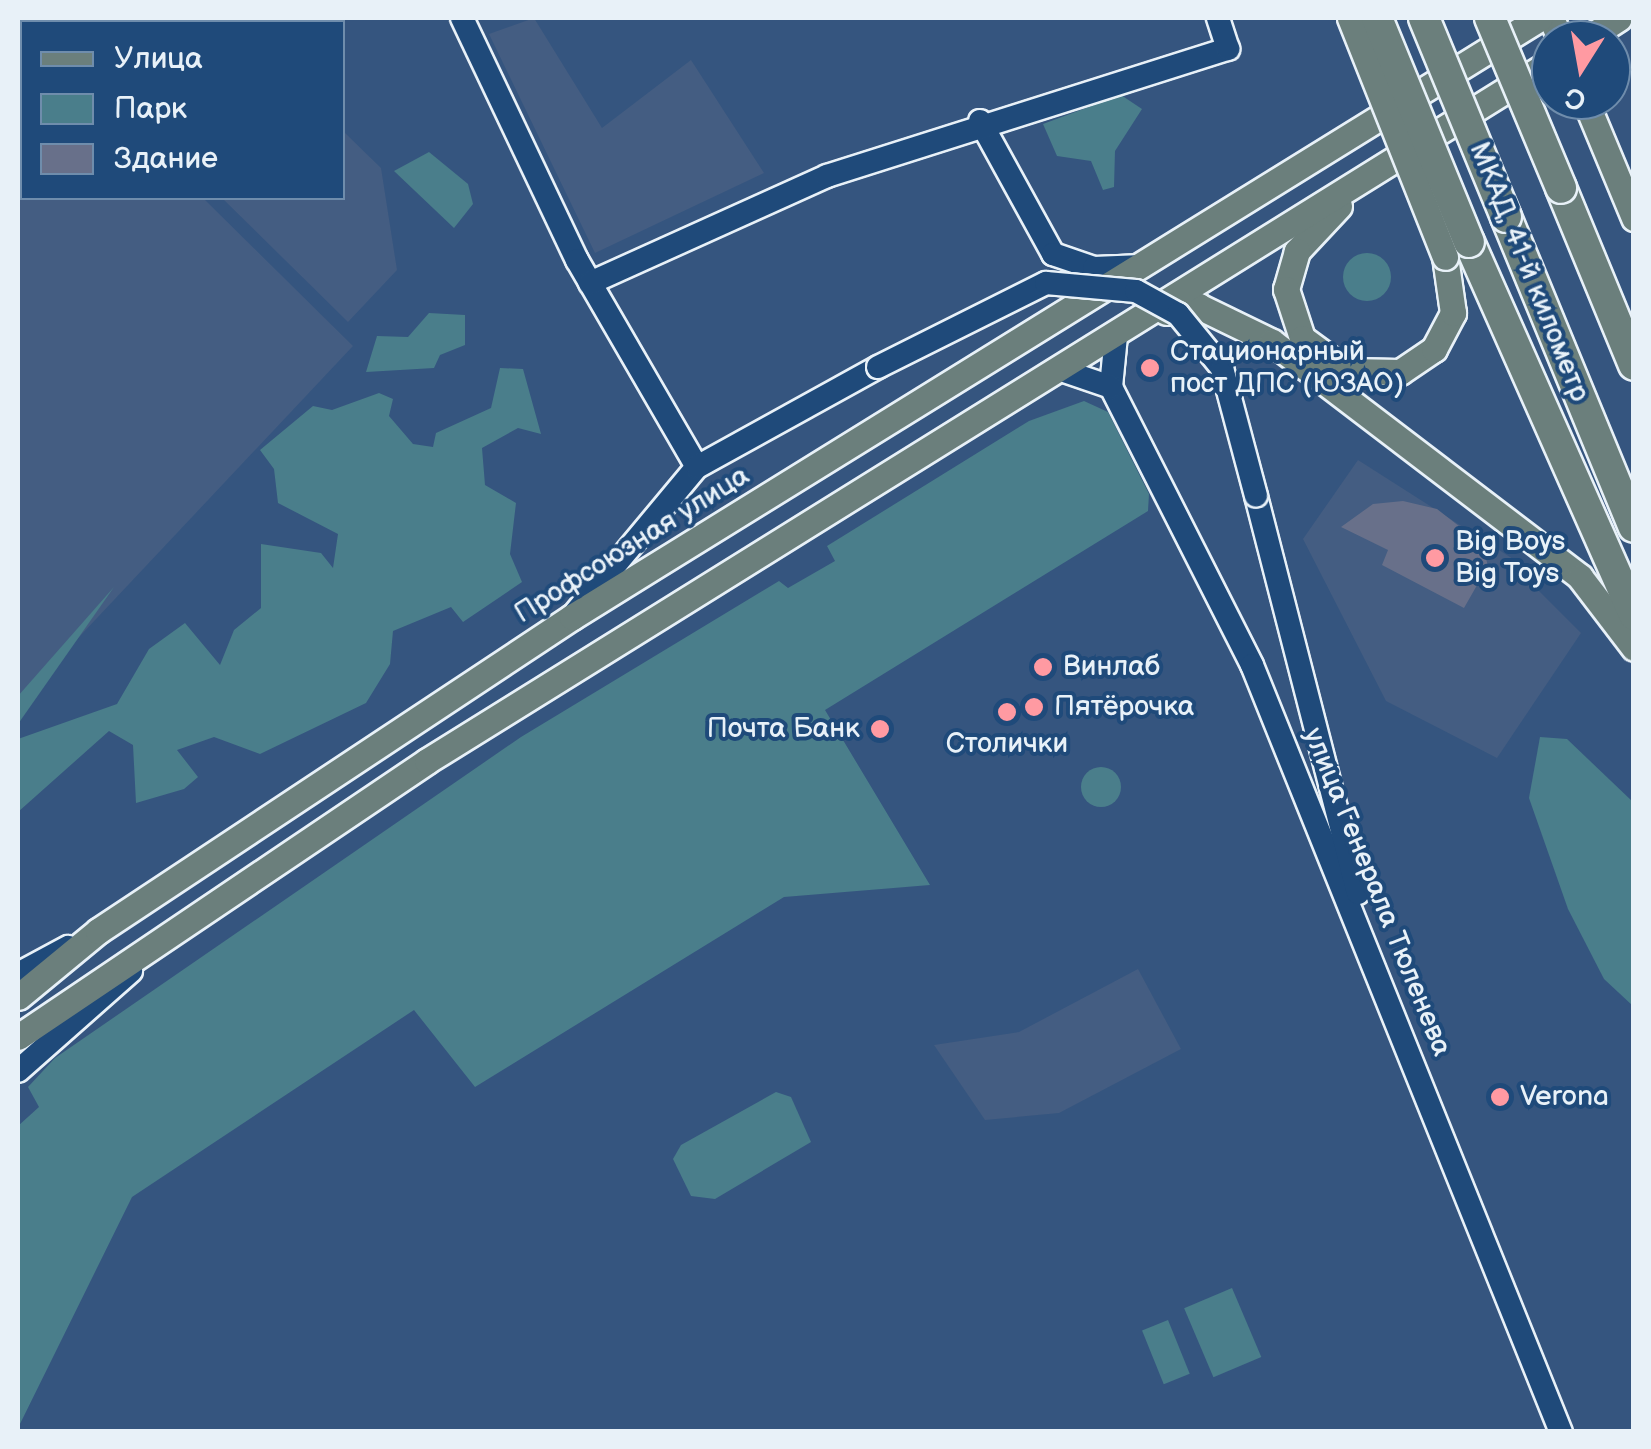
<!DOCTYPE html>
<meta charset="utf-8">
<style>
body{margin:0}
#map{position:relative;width:1651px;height:1449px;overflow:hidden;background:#35557f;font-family:"Balsamiq Sans",sans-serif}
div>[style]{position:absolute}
.built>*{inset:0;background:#445d82}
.green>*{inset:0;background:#4a7e8b;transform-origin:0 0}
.round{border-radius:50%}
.building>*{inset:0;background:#68708a}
.roads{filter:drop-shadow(2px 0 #e8f1f8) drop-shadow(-2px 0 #e8f1f8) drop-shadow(0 2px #e8f1f8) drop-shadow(0 -2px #e8f1f8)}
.secondary>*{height:22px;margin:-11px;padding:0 11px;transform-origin:11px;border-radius:11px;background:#1f4a7a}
.primary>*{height:25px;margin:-12.5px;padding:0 12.5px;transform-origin:12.5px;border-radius:12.5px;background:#6b7f7c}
.highway>*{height:30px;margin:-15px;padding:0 15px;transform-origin:15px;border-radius:15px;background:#6b7f7c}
.bridges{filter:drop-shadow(2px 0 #e8f1f8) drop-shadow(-2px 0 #e8f1f8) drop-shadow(0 2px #e8f1f8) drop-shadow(0 -2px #e8f1f8)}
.secondary-bridge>*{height:22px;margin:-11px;padding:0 11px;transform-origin:11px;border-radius:11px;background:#1f4a7a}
.primary-bridge>*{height:25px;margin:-12.5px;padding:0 12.5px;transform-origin:12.5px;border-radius:12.5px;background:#6b7f7c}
.highway-bridge>*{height:30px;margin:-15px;padding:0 15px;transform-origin:15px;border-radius:15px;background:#6b7f7c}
.dots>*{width:28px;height:28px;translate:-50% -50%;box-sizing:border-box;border:5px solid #1f4a7a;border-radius:50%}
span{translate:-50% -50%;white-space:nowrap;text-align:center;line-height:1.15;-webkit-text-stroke:8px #1f4a7a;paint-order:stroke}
.street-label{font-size:28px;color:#e8f1f8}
.poi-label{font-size:28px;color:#e8f1f8}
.left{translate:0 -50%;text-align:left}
.right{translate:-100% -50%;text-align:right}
.frame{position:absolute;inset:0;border:20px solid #e8f1f8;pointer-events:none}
.legend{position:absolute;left:20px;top:20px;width:325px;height:180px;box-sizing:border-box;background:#1f4a7a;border:2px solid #6f8dac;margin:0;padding:12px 18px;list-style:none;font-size:30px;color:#e8f1f8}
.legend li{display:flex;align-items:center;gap:20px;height:50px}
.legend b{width:50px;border:2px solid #6f8dac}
.north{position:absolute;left:1531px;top:20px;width:100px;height:100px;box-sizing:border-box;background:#1f4a7a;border:2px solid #6f8dac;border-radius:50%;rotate:191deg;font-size:28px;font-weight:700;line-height:40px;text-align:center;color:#e8f1f8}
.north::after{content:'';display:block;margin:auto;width:35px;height:45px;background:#ff9aa2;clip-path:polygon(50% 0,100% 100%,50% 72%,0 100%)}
</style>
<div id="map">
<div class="built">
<i style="clip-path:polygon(534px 18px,602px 128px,691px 60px,764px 173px,595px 253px,489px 34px)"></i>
<i style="clip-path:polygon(18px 27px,22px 198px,203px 198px,353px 346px,18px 702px)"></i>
<i style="clip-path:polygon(343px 131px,381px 168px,397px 270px,348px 322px,222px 198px,342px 198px)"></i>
<i style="clip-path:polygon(1358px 460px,1532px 571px,1535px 587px,1581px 633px,1497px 758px,1386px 701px,1303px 539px)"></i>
<i style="clip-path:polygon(1138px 969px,1181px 1049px,1059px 1113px,985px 1120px,934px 1045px,1019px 1032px)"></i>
</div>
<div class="green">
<i style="clip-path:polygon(1121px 95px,1142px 109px,1115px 151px,1114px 187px,1103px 190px,1091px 161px,1057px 156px,1043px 124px)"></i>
<i style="clip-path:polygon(429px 152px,468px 184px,473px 204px,454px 228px,394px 171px)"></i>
<i class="round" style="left:1343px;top:253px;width:48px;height:48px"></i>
<i style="clip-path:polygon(429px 313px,465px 315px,465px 345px,440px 355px,434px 368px,366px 372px,377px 336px,408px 337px)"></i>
<i style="clip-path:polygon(500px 368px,523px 369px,541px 434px,518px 428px,482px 448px,485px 485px,516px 503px,510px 554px,522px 582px,463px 622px,451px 607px,393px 631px,390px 664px,366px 703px,260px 754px,214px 737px,177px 750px,198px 777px,184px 789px,136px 803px,133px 745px,109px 731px,18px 812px,18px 739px,117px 704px,149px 649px,185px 623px,220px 665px,234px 630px,261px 608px,261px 544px,321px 553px,333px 568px,338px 534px,278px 503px,274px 469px,260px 450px,313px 406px,332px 410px,379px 393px,393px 399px,389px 416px,413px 444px,433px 447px,436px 433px,491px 408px)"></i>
<i style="clip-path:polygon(1084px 401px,1108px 412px,1149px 494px,1148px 511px,825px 710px,930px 885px,784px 897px,475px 1087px,414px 1010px,132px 1197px,18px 1428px,18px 1126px,39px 1107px,28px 1087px,55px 1058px,521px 737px,779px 581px,788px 588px,835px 561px,827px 546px,1029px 421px)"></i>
<i style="clip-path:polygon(114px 587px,18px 724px,18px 696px)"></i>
<i style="clip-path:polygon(1540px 737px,1567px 739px,1633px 802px,1633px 1006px,1604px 979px,1568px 909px,1529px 798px)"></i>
<i class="round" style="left:1081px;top:767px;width:40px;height:40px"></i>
<i style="clip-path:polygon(776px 1092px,791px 1097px,811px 1142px,715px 1199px,691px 1196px,673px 1159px,681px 1145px)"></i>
<i style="left:1232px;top:1288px;width:75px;height:52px;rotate:67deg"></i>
<i style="left:1168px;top:1320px;width:58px;height:28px;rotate:68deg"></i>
</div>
<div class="building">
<i style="clip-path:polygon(1403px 501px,1437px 509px,1482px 544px,1488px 566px,1464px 608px,1382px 565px,1388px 550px,1341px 527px,1373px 504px)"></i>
</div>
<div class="roads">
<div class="secondary">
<i style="left:462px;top:18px;width:268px;rotate:64.6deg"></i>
<i style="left:577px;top:260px;width:239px;rotate:59.9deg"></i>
<i style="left:980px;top:121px;width:152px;rotate:61.2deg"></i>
<i style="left:1053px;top:254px;width:43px;rotate:18.9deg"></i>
<i style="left:1094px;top:268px;width:48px;rotate:-2.4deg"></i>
<i style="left:590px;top:283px;width:260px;rotate:-24.3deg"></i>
<i style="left:827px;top:176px;width:421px;rotate:-17.6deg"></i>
<i style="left:1228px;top:49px;width:33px;rotate:-108deg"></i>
<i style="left:1116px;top:336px;width:51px;rotate:95.6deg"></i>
<i style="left:1111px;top:387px;width:312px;rotate:63.1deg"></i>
<i style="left:1252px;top:665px;width:827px;rotate:68.06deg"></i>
<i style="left:1061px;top:370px;width:53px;rotate:18.8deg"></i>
<i style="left:1256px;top:496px;width:410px;rotate:75.6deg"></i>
<i style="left:576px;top:612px;width:189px;rotate:-50.2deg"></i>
<i style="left:697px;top:467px;width:207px;rotate:-28.9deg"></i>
<i style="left:18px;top:974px;width:57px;rotate:-28.4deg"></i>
<i style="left:18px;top:1071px;width:151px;rotate:-41.5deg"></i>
</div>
<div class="primary">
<i style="left:1551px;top:18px;width:24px;rotate:66deg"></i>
<i style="left:1585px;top:40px;width:40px;rotate:-32.9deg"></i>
<i style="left:1585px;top:100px;width:128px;rotate:67.4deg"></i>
<i style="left:1339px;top:206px;width:62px;rotate:133deg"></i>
<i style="left:1297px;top:251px;width:40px;rotate:106deg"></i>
<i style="left:1286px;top:289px;width:52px;rotate:71.9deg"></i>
<i style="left:1302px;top:338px;width:56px;rotate:36.3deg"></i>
<i style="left:1347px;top:371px;width:53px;rotate:1.1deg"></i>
<i style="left:1400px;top:372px;width:41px;rotate:-34.1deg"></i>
<i style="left:1434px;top:349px;width:41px;rotate:-62.2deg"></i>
<i style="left:1453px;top:313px;width:57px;rotate:-98.1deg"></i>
<i style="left:1166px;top:312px;width:33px;rotate:-11deg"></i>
<i style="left:1198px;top:306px;width:82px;rotate:25.9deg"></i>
<i style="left:1272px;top:342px;width:387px;rotate:37.3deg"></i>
<i style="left:1580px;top:577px;width:89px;rotate:52.7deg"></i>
<i style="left:18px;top:997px;width:104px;rotate:-39.5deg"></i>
<i style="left:98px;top:931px;width:569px;rotate:-33.52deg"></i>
<i style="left:572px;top:617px;width:1138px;rotate:-31.75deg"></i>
<i style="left:18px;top:1037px;width:493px;rotate:-34deg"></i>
<i style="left:427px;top:761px;width:1324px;rotate:-31.88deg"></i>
</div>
<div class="highway">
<i style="left:1561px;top:188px;width:191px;rotate:67.6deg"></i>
<i style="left:1506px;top:217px;width:335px;rotate:67.6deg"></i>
<i style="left:1469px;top:242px;width:408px;rotate:66.1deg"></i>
</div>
</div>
<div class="bridges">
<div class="secondary-bridge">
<i style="left:878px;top:367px;width:188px;rotate:-26.6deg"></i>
<i style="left:1046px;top:283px;width:90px;rotate:5.1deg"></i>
<i style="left:1136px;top:291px;width:48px;rotate:28.7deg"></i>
<i style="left:1178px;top:314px;width:70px;rotate:50.8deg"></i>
<i style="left:1222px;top:368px;width:132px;rotate:75.1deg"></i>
</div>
<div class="primary-bridge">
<i style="left:1350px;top:18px;width:257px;rotate:68.3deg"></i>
</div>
<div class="highway-bridge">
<i style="left:1377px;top:18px;width:242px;rotate:67.7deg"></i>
<i style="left:1424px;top:18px;width:215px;rotate:67.6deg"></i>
<i style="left:1490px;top:18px;width:184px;rotate:67.3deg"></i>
</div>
</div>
<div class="dots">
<i style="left:1150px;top:368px;background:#ff9aa2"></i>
<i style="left:1435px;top:558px;background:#ff9aa2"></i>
<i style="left:1043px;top:667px;background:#ff9aa2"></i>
<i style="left:1034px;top:707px;background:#ff9aa2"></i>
<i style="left:1007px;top:712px;background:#ff9aa2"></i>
<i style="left:880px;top:729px;background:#ff9aa2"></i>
<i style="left:1500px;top:1097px;background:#ff9aa2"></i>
</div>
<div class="street-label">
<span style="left:1529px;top:272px;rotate:68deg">МКАД, 41-й километр</span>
<span style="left:632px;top:545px;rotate:-32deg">Профсоюзная улица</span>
<span style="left:1377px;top:892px;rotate:68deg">улица Генерала Тюленева</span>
</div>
<div class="poi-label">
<span class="left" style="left:1170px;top:368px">Стационарный<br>пост ДПС (ЮЗАО)</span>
<span class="left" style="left:1455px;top:558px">Big Boys<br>Big Toys</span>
<span class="left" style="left:1063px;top:667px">Винлаб</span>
<span class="left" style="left:1054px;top:707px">Пятёрочка</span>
<span class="right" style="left:860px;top:729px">Почта Банк</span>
<span style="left:1007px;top:744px">Столички</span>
<span class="left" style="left:1520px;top:1097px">Verona</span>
</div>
<div class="frame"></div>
<ul class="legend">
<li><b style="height:12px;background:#6b7f7c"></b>Улица</li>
<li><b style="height:28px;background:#4a7e8b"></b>Парк</li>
<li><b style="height:28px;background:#68708a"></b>Здание</li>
</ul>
<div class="north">С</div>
</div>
